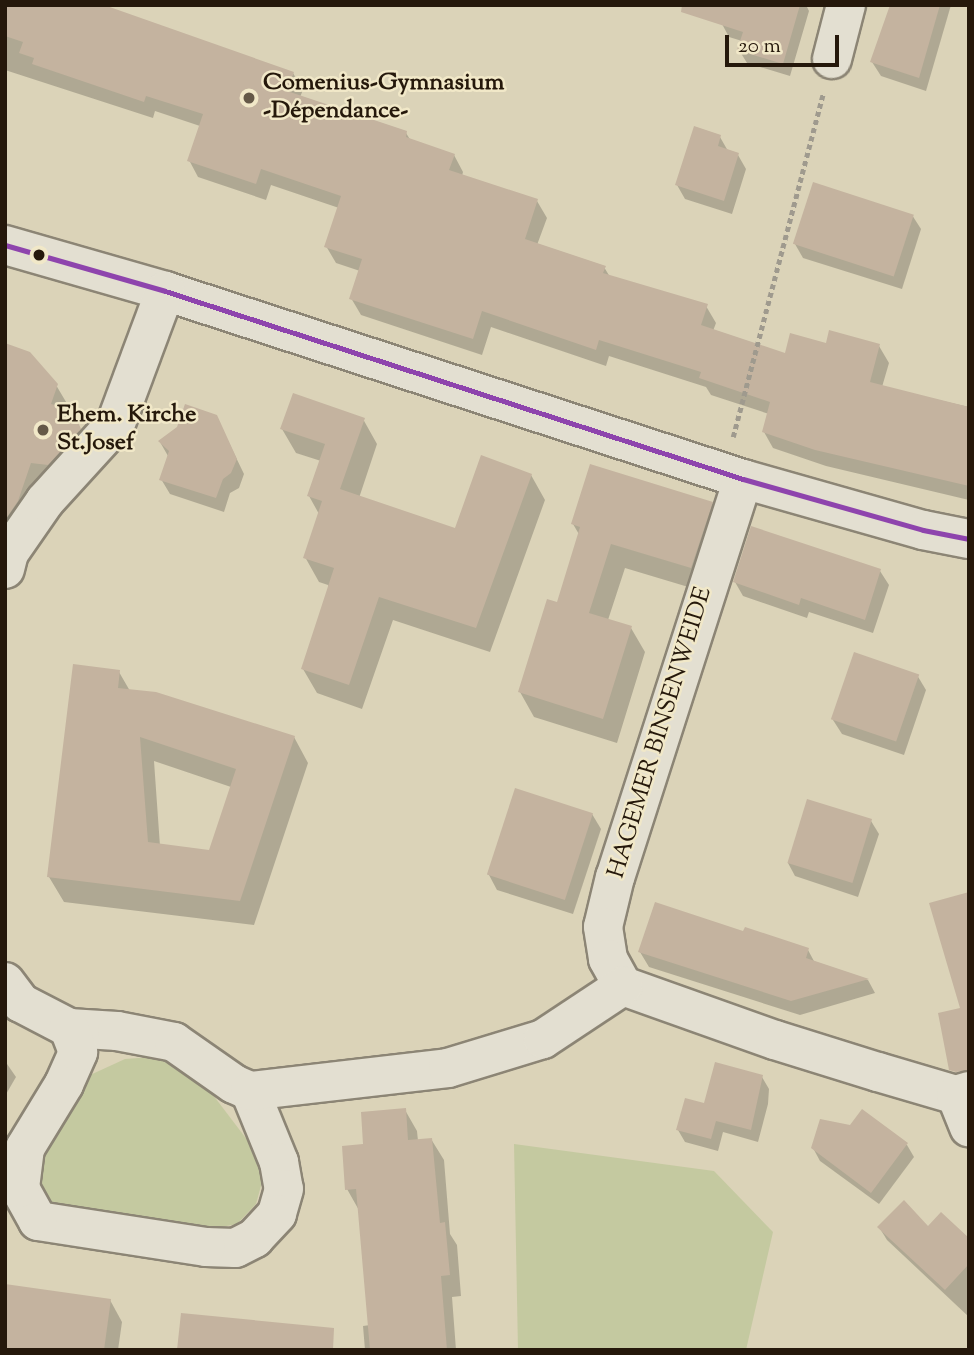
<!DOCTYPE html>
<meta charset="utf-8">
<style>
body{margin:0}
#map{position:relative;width:974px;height:1355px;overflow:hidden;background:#dbd3b8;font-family:"Sorts Mill Goudy",serif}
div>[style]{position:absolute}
.green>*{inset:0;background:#c4c9a0}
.shadow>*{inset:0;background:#0003}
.building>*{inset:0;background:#c4b39f;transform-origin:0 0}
.path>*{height:4.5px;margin-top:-2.25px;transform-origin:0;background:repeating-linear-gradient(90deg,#9f9a8e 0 5px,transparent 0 8.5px)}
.roads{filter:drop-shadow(2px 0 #8c8575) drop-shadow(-2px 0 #8c8575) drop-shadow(0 2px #8c8575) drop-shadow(0 -2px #8c8575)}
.minor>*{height:38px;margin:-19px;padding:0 19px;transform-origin:19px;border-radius:19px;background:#e3dfd1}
.bus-1>*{height:5px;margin:-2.5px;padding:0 2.5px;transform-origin:2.5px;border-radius:2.5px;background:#8e44ad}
.dots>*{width:19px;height:19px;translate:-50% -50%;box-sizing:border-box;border:4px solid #f1e8c8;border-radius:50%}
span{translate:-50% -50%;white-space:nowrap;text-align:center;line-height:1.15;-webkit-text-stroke:5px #f1e8c8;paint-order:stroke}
.poi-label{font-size:24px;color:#25180b;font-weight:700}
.left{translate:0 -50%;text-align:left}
.street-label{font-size:24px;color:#25180b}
.frame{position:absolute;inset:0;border:7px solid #25180b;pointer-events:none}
.scale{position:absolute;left:725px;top:35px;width:114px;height:32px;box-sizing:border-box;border:4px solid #25180b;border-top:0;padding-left:9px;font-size:21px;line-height:24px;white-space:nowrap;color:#25180b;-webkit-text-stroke:5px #f1e8c8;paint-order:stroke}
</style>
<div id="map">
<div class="green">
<i style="clip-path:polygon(165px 1056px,194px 1070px,258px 1154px,262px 1182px,256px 1204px,237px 1224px,211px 1229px,68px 1210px,50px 1201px,39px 1189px,39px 1165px,48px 1132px,88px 1076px,125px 1059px)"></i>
<i style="clip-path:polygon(514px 1144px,714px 1171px,773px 1232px,746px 1350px,518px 1350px)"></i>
</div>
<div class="shadow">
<i style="clip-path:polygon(5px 5px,293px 73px,303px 90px,300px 97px,406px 133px,411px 141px,454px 155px,463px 172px,462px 176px,537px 201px,547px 218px,537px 245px,604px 267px,610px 277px,706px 306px,716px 323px,713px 331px,786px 355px,827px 345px,879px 346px,889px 363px,882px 387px,969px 407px,969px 500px,826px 466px,773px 448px,764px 432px,769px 414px,711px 395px,706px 387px,609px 356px,606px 366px,491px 327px,482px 355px,361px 315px,351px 298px,360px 271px,336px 263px,326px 246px,339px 208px,271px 185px,266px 200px,198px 177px,189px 160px,200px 126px,155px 111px,153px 118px,5px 70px)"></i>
<i style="clip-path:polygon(727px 5px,806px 5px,809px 11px,790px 76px,747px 63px,739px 50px,742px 41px,729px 37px,722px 24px)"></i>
<i style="clip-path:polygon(891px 5px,951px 5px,926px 91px,881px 76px,872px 62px)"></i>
<i style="clip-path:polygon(720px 137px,728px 151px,738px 155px,746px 169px,732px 214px,685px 199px,677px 185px)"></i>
<i style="clip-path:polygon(912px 215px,921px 229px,902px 289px,803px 258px,795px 244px)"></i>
<i style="clip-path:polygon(5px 345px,56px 385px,72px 412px,70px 417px,92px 450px,5px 558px)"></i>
<i style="clip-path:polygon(216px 416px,244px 474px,239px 488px,230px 493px,224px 512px,170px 494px,161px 479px,168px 456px,160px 442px)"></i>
<i style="clip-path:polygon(363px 419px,377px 444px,359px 498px,456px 530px,531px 475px,545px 500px,490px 652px,393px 620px,362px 709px,317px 693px,303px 669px,329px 590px,328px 585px,319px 582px,305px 557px,319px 514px,309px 496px,321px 461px,296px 453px,282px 429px)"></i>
<i style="clip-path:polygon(712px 503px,726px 528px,705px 592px,625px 568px,608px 620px,631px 628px,645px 652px,617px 743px,534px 717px,520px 692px,558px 605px,580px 536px,573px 524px)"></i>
<i style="clip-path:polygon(880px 571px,889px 585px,873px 633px,809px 612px,807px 618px,743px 596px,735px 582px)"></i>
<i style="clip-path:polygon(evenodd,119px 672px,130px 691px,294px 737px,308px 763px,254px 925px,64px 902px,49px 877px,119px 672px,154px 761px,231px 787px,210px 852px,160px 846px,154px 761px)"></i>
<i style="clip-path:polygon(917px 675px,926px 690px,904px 755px,842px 734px,833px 720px)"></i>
<i style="clip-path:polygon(592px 814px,601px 829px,573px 914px,497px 890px,489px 875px)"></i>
<i style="clip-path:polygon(871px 821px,879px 834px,858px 897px,795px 876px,788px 863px)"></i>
<i style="clip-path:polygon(744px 933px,808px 950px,815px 963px,868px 980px,875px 993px,800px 1015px,649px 967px,640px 952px)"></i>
<i style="clip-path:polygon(5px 1061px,16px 1077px,5px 1096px)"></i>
<i style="clip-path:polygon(762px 1077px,769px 1089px,768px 1104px,758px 1142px,723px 1132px,718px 1151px,685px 1142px,678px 1130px,705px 1105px)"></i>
<i style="clip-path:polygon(405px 1110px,417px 1131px,418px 1141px,431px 1139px,444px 1160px,450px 1234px,457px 1245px,461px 1296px,452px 1297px,456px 1350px,365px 1350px,363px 1326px,370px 1325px,360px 1212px,347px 1189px,365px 1146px)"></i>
<i style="clip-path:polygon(907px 1145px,914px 1157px,879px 1204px,820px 1161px,813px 1148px)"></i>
<i style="clip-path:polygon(879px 1227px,928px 1228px,969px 1240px,969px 1317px,887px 1240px)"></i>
<i style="clip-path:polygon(110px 1300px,122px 1322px,118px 1350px,5px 1350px)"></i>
</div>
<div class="building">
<i style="clip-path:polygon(5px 5px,104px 5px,294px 72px,287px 91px,407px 131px,406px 137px,455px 154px,449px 170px,538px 199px,525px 239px,606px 266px,603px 273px,708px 304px,701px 325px,785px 353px,790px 333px,826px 343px,829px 330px,880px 344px,870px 382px,969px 407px,969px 486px,815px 450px,762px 432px,770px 402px,699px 378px,701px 372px,599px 340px,596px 350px,482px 311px,473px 339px,349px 299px,362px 259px,324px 247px,341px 196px,261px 169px,256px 184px,187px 161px,203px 114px,146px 96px,144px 102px,32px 64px,34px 58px,19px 53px,23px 42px,5px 36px)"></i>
<i style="clip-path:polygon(682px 5px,800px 5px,783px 64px,737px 50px,743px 32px,681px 12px)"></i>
<i style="clip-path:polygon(890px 5px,940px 5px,919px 78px,870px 62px)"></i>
<i style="clip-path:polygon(694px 126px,721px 135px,718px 146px,739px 153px,724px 201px,675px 185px)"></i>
<i style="left:813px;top:182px;width:106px;height:65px;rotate:18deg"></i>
<i style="clip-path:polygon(5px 343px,30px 352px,58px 384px,51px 404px,59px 406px,78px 422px,81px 429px,48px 465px,31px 463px,18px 501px,5px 520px)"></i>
<i style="clip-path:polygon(293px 393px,365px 418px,340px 489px,455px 528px,481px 455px,532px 474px,476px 628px,379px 597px,349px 685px,301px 669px,334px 568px,303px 558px,322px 501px,307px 496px,325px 444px,280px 429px)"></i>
<i style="clip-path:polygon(185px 404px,217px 415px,237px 459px,231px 473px,223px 479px,216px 498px,159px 480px,169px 451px,158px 441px,177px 427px)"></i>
<i style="clip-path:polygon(590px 464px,713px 502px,691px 568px,611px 544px,589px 613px,632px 626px,603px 719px,518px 692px,547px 599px,557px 602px,580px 527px,571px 524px)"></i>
<i style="clip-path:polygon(751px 526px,881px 569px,865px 620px,801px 598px,799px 605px,733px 582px)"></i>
<i style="left:854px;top:652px;width:69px;height:71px;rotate:19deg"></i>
<i style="clip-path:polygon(evenodd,73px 664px,120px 670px,118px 688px,156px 692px,295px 736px,240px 901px,47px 877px,73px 664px,140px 737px,236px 769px,209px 850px,148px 842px,140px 737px)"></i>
<i style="left:515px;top:788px;width:82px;height:91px;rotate:18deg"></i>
<i style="left:807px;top:799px;width:68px;height:67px;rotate:17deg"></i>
<i style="clip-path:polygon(969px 892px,969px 1070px,956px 1072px,949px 1070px,938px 1013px,960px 1008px,929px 903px)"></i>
<i style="clip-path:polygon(655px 902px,743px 931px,745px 927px,809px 948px,806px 958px,869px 979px,791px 1001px,638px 952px)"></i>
<i style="clip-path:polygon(715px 1062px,763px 1075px,751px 1130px,716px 1121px,711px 1139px,676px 1130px,685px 1098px,704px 1103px)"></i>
<i style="clip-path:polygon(406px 1108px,408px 1140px,432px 1138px,440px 1223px,445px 1222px,450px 1275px,441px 1276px,447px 1350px,370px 1350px,356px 1189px,345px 1190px,342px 1146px,363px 1144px,361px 1112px)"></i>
<i style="clip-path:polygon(862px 1109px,908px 1143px,871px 1193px,811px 1148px,820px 1119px,850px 1125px)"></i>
<i style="clip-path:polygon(904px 1200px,928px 1226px,941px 1212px,969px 1238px,969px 1264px,945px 1290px,877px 1227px)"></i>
<i style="clip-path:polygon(5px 1284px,111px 1299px,104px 1350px,5px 1350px)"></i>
<i style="clip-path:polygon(181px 1313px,334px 1328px,333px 1350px,177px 1350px)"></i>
</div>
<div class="path">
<i style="left:733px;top:437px;width:356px;rotate:-75.3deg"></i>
</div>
<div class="roads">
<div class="minor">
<i style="left:832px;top:59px;width:56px;rotate:-75.5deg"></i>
<i style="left:5px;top:245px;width:166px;rotate:16deg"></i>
<i style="left:165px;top:291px;width:608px;rotate:18.02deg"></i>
<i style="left:743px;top:479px;width:187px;rotate:15.8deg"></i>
<i style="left:923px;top:530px;width:47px;rotate:11.1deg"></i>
<i style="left:743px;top:479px;width:418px;rotate:107.8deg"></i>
<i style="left:615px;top:877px;width:51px;rotate:103.5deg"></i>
<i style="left:603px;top:927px;width:32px;rotate:81deg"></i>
<i style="left:608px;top:959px;width:31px;rotate:61deg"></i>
<i style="left:623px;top:986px;width:161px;rotate:19.6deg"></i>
<i style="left:775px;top:1040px;width:108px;rotate:17.3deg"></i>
<i style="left:878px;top:1072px;width:81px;rotate:16.4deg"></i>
<i style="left:956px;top:1095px;width:14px;rotate:-17deg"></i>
<i style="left:5px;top:569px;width:16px;rotate:-76deg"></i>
<i style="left:9px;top:553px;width:63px;rotate:-55.3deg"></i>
<i style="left:45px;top:501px;width:105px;rotate:-47.7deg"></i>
<i style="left:116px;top:423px;width:141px;rotate:-69.6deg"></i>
<i style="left:5px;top:982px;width:26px;rotate:53deg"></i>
<i style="left:21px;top:1003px;width:54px;rotate:27.5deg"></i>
<i style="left:69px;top:1028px;width:48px;rotate:3.6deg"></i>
<i style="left:117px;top:1031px;width:58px;rotate:10.9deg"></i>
<i style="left:174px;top:1042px;width:73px;rotate:35deg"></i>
<i style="left:234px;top:1084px;width:17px;rotate:24deg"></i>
<i style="left:250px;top:1091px;width:77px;rotate:67.8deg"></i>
<i style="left:279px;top:1162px;width:27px;rotate:80deg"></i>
<i style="left:284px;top:1189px;width:26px;rotate:106deg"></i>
<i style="left:277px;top:1214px;width:33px;rotate:133deg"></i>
<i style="left:255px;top:1238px;width:22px;rotate:153deg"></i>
<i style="left:235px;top:1248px;width:29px;rotate:-178deg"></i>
<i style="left:206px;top:1247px;width:170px;rotate:-171.2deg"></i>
<i style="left:38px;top:1221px;width:38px;rotate:-119deg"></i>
<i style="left:20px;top:1188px;width:40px;rotate:-82.9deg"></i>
<i style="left:25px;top:1148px;width:75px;rotate:-58.6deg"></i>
<i style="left:64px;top:1084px;width:35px;rotate:-66deg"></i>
<i style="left:78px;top:1052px;width:26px;rotate:-111deg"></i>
<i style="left:250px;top:1091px;width:199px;rotate:-6.6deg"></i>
<i style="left:448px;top:1068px;width:99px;rotate:-17deg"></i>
<i style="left:543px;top:1039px;width:96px;rotate:-33.5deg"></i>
<i style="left:956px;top:1095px;width:35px;rotate:68deg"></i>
</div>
</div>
<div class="bus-1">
<i style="left:5px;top:245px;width:166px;rotate:16deg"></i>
<i style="left:165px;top:291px;width:608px;rotate:18.02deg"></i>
<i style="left:743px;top:479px;width:187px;rotate:15.8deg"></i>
<i style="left:923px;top:530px;width:47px;rotate:11.1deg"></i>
</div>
<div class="dots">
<i style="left:249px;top:98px;background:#655948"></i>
<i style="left:39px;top:255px;background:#25180b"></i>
<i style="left:43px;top:430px;background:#655948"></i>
</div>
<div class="poi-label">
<span class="left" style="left:263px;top:98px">Comenius-Gymnasium<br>-Dépendance-</span>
<span class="left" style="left:57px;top:430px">Ehem. Kirche<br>St.Josef</span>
</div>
<div class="street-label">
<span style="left:661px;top:733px;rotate:-73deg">HAGEMER BINSENWEIDE</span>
</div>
<div class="frame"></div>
<div class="scale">20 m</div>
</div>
